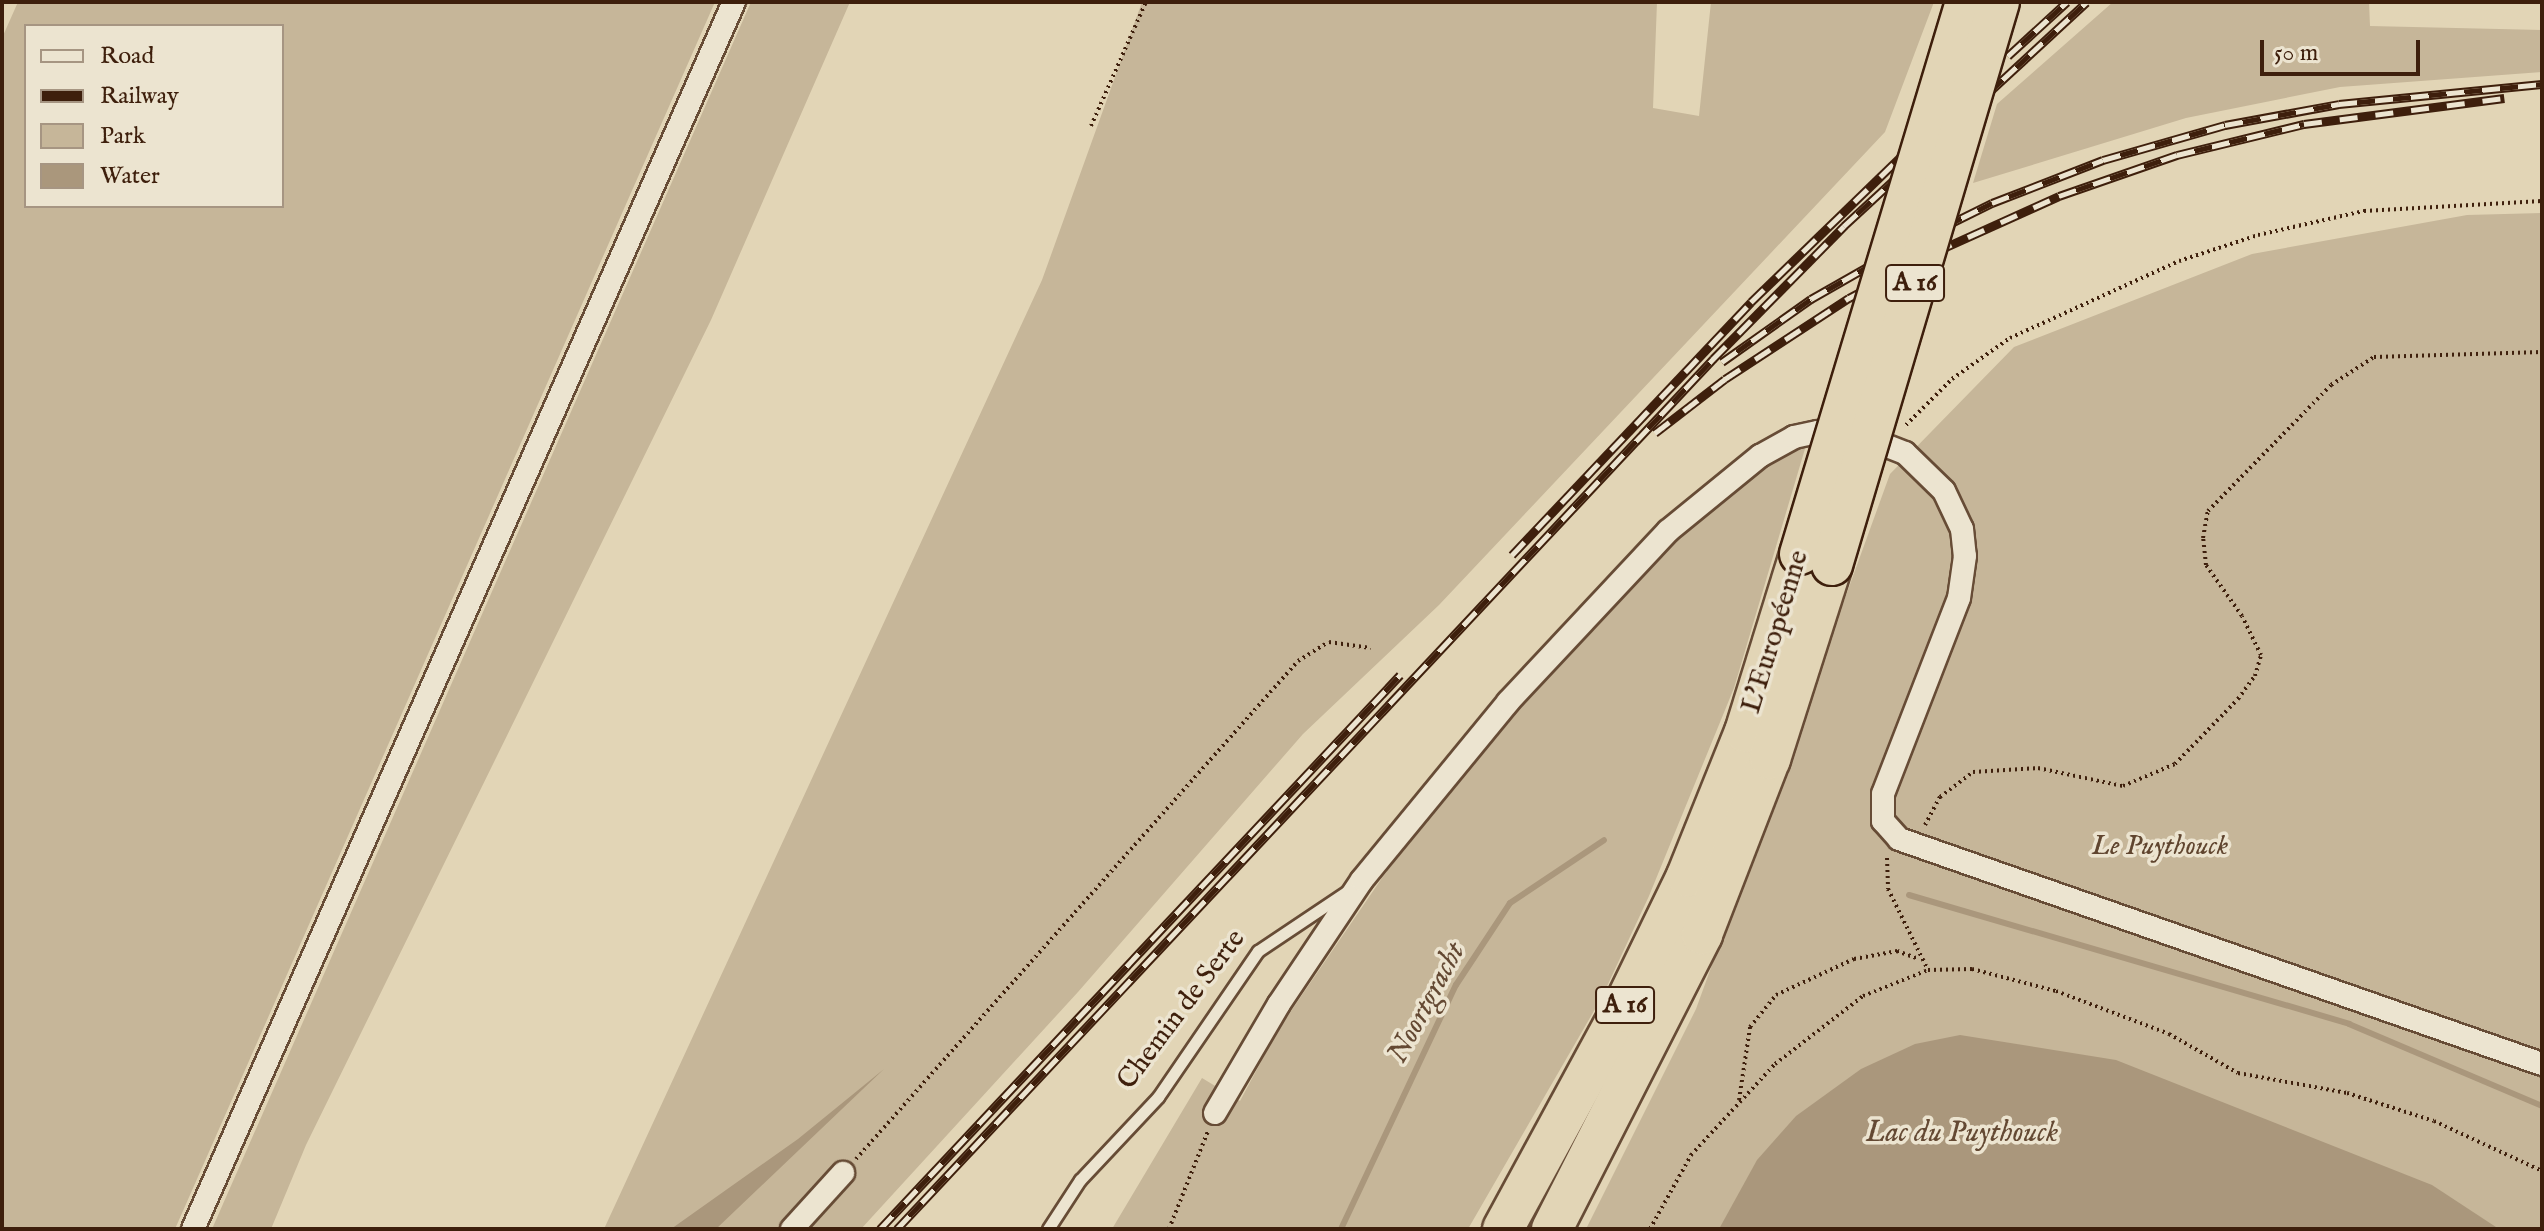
<!DOCTYPE html>
<meta charset="utf-8">
<style>
body{margin:0}
#map{position:relative;width:2544px;height:1231px;overflow:hidden;background:#e2d5b6;font-family:"IM FELL English",serif}
div>[style]{position:absolute}
.green>*{inset:0;background:#c6b699}
.water>*{inset:0;background:#aa977c}
.stream>*{height:6px;margin:-3px;padding:0 3px;transform-origin:3px;border-radius:3px;background:#aa977c}
.path>*{height:4px;margin-top:-2px;transform-origin:0;background:repeating-linear-gradient(90deg,#3e1f0c 0 2px,transparent 0 6px)}
.roads{filter:drop-shadow(2px 0 #674c36) drop-shadow(-2px 0 #674c36) drop-shadow(0 2px #674c36) drop-shadow(0 -2px #674c36)}
.lane>*{height:11px;margin:-5.5px;padding:0 5.5px;transform-origin:5.5px;border-radius:5.5px;background:#ece4d0}
.street>*{height:22px;margin:-11px;padding:0 11px;transform-origin:11px;border-radius:11px;background:#ece4d0}
.highway>*{height:40px;margin:-20px;padding:0 20px;transform-origin:20px;border-radius:20px;background:#e2d5b6}
.rail>*{height:9px;margin-top:-4.5px;transform-origin:0;background:repeating-linear-gradient(90deg,#ece4d0 0 18px,#3e1f0c 0 36px);box-sizing:border-box;border-block:2px solid #3e1f0c}
.bridges{filter:drop-shadow(2px 0 #3e1f0c) drop-shadow(-2px 0 #3e1f0c) drop-shadow(0 2px #3e1f0c) drop-shadow(0 -2px #3e1f0c)}
.highway-bridge>*{height:40px;margin:-20px;padding:0 20px;transform-origin:20px;border-radius:20px;background:#e2d5b6}
span{translate:-50% -50%;white-space:nowrap;text-align:center;line-height:1.15;-webkit-text-stroke:7px #ece4d0;paint-order:stroke}
.shield-label span{padding:2px 6px;background:#ece4d0;border:2px solid;border-radius:6px;-webkit-text-stroke-width:0}
.shield-label{font-size:26px;color:#3e1f0c;font-weight:700}
.street-label{font-size:28px;color:#3e1f0c}
.park-label{font-size:28px;color:#60452f;font-style:italic}
.water-label{font-size:30px;color:#644933;font-style:italic}
.frame{position:absolute;inset:0;border:4px solid #3e1f0c;pointer-events:none}
.legend{position:absolute;left:24px;top:24px;width:260px;height:184px;box-sizing:border-box;background:#ece4d0;border:2px solid #a69582;margin:0;padding:10px 14px;list-style:none;font-size:24px;color:#3e1f0c}
.legend li{display:flex;align-items:center;gap:16px;height:40px}
.legend b{width:40px;border:2px solid #a69582}
.scale{position:absolute;left:2260px;top:40px;width:160px;height:36px;box-sizing:border-box;border:4px solid #3e1f0c;border-top:0;padding-left:10px;font-size:24px;line-height:28px;white-space:nowrap;color:#3e1f0c;-webkit-text-stroke:6px #ece4d0;paint-order:stroke}
</style>
<div id="map">
<div class="green">
<i style="clip-path:polygon(evenodd,18px 2px,715px 2px,175px 1229px,2px 1229px,2px 38px,18px 2px,282px 26px,282px 206px,26px 206px,26px 26px,282px 26px)"></i>
<i style="clip-path:polygon(751px 2px,850px 2px,711px 320px,306px 1145px,271px 1229px,212px 1229px)"></i>
<i style="clip-path:polygon(1142px 2px,1657px 2px,1653px 108px,1699px 116px,1711px 2px,1934px 2px,1885px 132px,1439px 605px,1303px 734px,1078px 992px,861px 1229px,604px 1229px,1042px 280px)"></i>
<i style="clip-path:polygon(2113px 2px,2369px 2px,2370px 26px,2542px 30px,2542px 72px,2340px 87px,2186px 118px,1973px 183px,1997px 104px)"></i>
<i style="clip-path:polygon(2542px 213px,2542px 1229px,1586px 1229px,1696px 1009px,1890px 474px,2014px 347px,2252px 254px,2467px 215px)"></i>
<i style="clip-path:polygon(1807px 442px,1734px 688px,1649px 896px,1602px 997px,1468px 1229px,1112px 1229px,1202px 1078px,1240px 1101px,1278px 1030px,1382px 878px,1478px 753px,1631px 584px,1682px 503px)"></i>
</div>
<div class="water">
<i style="clip-path:polygon(1960px 1035px,2116px 1060px,2432px 1185px,2499px 1229px,1719px 1229px,1757px 1160px,1796px 1116px,1861px 1069px,1915px 1044px)"></i>
<i style="clip-path:polygon(884px 1069px,716px 1229px,671px 1229px,798px 1139px)"></i>
</div>
<div class="stream">
<i style="left:1909px;top:895px;width:459px;rotate:16.3deg"></i>
<i style="left:2349px;top:1024px;width:210px;rotate:23deg"></i>
<i style="left:1341px;top:1229px;width:270px;rotate:-64.8deg"></i>
<i style="left:1456px;top:985px;width:98px;rotate:-56.6deg"></i>
<i style="left:1510px;top:903px;width:113px;rotate:-33.8deg"></i>
</div>
<div class="path">
<i style="left:1091px;top:126px;width:136px;rotate:-66.1deg"></i>
<i style="left:1906px;top:425px;width:65px;rotate:-45deg"></i>
<i style="left:1952px;top:379px;width:71px;rotate:-35.3deg"></i>
<i style="left:2010px;top:338px;width:186px;rotate:-24.5deg"></i>
<i style="left:2179px;top:261px;width:83px;rotate:-18.2deg"></i>
<i style="left:2258px;top:235px;width:109px;rotate:-12.8deg"></i>
<i style="left:2364px;top:211px;width:178px;rotate:-3.2deg"></i>
<i style="left:1925px;top:825px;width:32px;rotate:-62deg"></i>
<i style="left:1940px;top:797px;width:41px;rotate:-37.1deg"></i>
<i style="left:1973px;top:772px;width:65px;rotate:-3.5deg"></i>
<i style="left:2038px;top:768px;width:87px;rotate:12deg"></i>
<i style="left:2123px;top:786px;width:56px;rotate:-22.9deg"></i>
<i style="left:2175px;top:764px;width:91px;rotate:-45.9deg"></i>
<i style="left:2238px;top:699px;width:29px;rotate:-54deg"></i>
<i style="left:2255px;top:676px;width:22px;rotate:-74deg"></i>
<i style="left:2261px;top:655px;width:43px;rotate:-116deg"></i>
<i style="left:2242px;top:616px;width:62px;rotate:-125.2deg"></i>
<i style="left:2206px;top:565px;width:27px;rotate:-96deg"></i>
<i style="left:2203px;top:538px;width:27px;rotate:-80deg"></i>
<i style="left:2208px;top:511px;width:176px;rotate:-45.7deg"></i>
<i style="left:2331px;top:385px;width:51px;rotate:-33.1deg"></i>
<i style="left:2374px;top:357px;width:168px;rotate:-1.7deg"></i>
<i style="left:1887px;top:858px;width:31px;rotate:88deg"></i>
<i style="left:1888px;top:889px;width:90px;rotate:63.7deg"></i>
<i style="left:1739px;top:1100px;width:74px;rotate:-81.4deg"></i>
<i style="left:1750px;top:1027px;width:41px;rotate:-50.9deg"></i>
<i style="left:1776px;top:995px;width:86px;rotate:-24.8deg"></i>
<i style="left:1854px;top:959px;width:44px;rotate:-10.5deg"></i>
<i style="left:1897px;top:951px;width:23px;rotate:20deg"></i>
<i style="left:856px;top:1159px;width:666px;rotate:-48.41deg"></i>
<i style="left:1298px;top:661px;width:36px;rotate:-32deg"></i>
<i style="left:1329px;top:642px;width:42px;rotate:8.1deg"></i>
<i style="left:1169px;top:1229px;width:105px;rotate:-68.3deg"></i>
<i style="left:1650px;top:1229px;width:85px;rotate:-61deg"></i>
<i style="left:1691px;top:1155px;width:124px;rotate:-47.3deg"></i>
<i style="left:1775px;top:1064px;width:111px;rotate:-37.7deg"></i>
<i style="left:1863px;top:996px;width:70px;rotate:-21.8deg"></i>
<i style="left:1928px;top:970px;width:44px;rotate:-1.3deg"></i>
<i style="left:1972px;top:969px;width:87px;rotate:14.7deg"></i>
<i style="left:2056px;top:991px;width:121px;rotate:20.8deg"></i>
<i style="left:2169px;top:1034px;width:79px;rotate:29.5deg"></i>
<i style="left:2238px;top:1073px;width:111px;rotate:10.4deg"></i>
<i style="left:2347px;top:1093px;width:91px;rotate:17.8deg"></i>
<i style="left:2434px;top:1121px;width:119px;rotate:24.8deg"></i>
</div>
<div class="roads">
<div class="lane">
<i style="left:1048px;top:1229px;width:59px;rotate:-56.9deg"></i>
<i style="left:1080px;top:1180px;width:114px;rotate:-46.8deg"></i>
<i style="left:1158px;top:1097px;width:177px;rotate:-55.6deg"></i>
<i style="left:1258px;top:951px;width:106px;rotate:-33.8deg"></i>
</div>
<div class="street">
<i style="left:1215px;top:1113px;width:126px;rotate:-59.6deg"></i>
<i style="left:1279px;top:1004px;width:149px;rotate:-56.2deg"></i>
<i style="left:1362px;top:880px;width:230px;rotate:-50.6deg"></i>
<i style="left:1508px;top:702px;width:234px;rotate:-46.9deg"></i>
<i style="left:1668px;top:531px;width:119px;rotate:-39.2deg"></i>
<i style="left:1760px;top:456px;width:39px;rotate:-29deg"></i>
<i style="left:1794px;top:437px;width:25px;rotate:-12deg"></i>
<i style="left:1818px;top:432px;width:46px;rotate:6.2deg"></i>
<i style="left:1864px;top:437px;width:44px;rotate:21.3deg"></i>
<i style="left:1905px;top:453px;width:54px;rotate:44.3deg"></i>
<i style="left:1944px;top:491px;width:42px;rotate:64.7deg"></i>
<i style="left:1962px;top:529px;width:27px;rotate:84deg"></i>
<i style="left:1965px;top:556px;width:42px;rotate:98.1deg"></i>
<i style="left:1959px;top:598px;width:210px;rotate:111.2deg"></i>
<i style="left:1883px;top:794px;width:27px;rotate:90deg"></i>
<i style="left:1883px;top:821px;width:24px;rotate:48deg"></i>
<i style="left:1899px;top:839px;width:681px;rotate:19.29deg"></i>
<i style="left:193px;top:1229px;width:1341px;rotate:-66.21deg"></i>
<i style="left:792px;top:1229px;width:76px;rotate:-47.7deg"></i>
</div>
<div class="highway">
<i style="left:1503px;top:1229px;width:247px;rotate:-61.5deg"></i>
<i style="left:1621px;top:1012px;width:151px;rotate:-64.1deg"></i>
<i style="left:1687px;top:876px;width:155px;rotate:-68.1deg"></i>
<i style="left:1745px;top:732px;width:186px;rotate:-72.8deg"></i>
<i style="left:1552px;top:1229px;width:331px;rotate:-63deg"></i>
<i style="left:1702px;top:934px;width:188px;rotate:-68.8deg"></i>
<i style="left:1770px;top:759px;width:204px;rotate:-72.3deg"></i>
</div>
</div>
<div class="rail">
<i style="left:2008px;top:56px;width:80px;rotate:-42.5deg"></i>
<i style="left:1722px;top:362px;width:109px;rotate:-35.3deg"></i>
<i style="left:1811px;top:299px;width:99px;rotate:-29.7deg"></i>
<i style="left:1897px;top:250px;width:106px;rotate:-26.3deg"></i>
<i style="left:1992px;top:203px;width:119px;rotate:-21.2deg"></i>
<i style="left:2103px;top:160px;width:127px;rotate:-16deg"></i>
<i style="left:2225px;top:125px;width:116px;rotate:-10.4deg"></i>
<i style="left:2339px;top:104px;width:204px;rotate:-5.6deg"></i>
<i style="left:1655px;top:433px;width:88px;rotate:-37.6deg"></i>
<i style="left:1725px;top:379px;width:148px;rotate:-33.2deg"></i>
<i style="left:1849px;top:298px;width:98px;rotate:-28.1deg"></i>
<i style="left:1935px;top:252px;width:136px;rotate:-24.3deg"></i>
<i style="left:2059px;top:196px;width:125px;rotate:-19.2deg"></i>
<i style="left:2177px;top:155px;width:131px;rotate:-13.7deg"></i>
<i style="left:2304px;top:124px;width:202px;rotate:-7.4deg"></i>
<i style="left:1512px;top:555px;width:348px;rotate:-46.6deg"></i>
<i style="left:1751px;top:302px;width:264px;rotate:-44.1deg"></i>
<i style="left:880px;top:1229px;width:760px;rotate:-46.81deg"></i>
<i style="left:897px;top:1229px;width:1193px;rotate:-46.83deg"></i>
<i style="left:1713px;top:359px;width:187px;rotate:-45.4deg"></i>
<i style="left:1844px;top:226px;width:330px;rotate:-42.7deg"></i>
</div>
<div class="bridges">
<div class="highway-bridge">
<i style="left:1800px;top:554px;width:576px;rotate:-73.26deg"></i>
<i style="left:1832px;top:565px;width:587px;rotate:-73.48deg"></i>
</div>
</div>
<div class="shield-label">
<span style="left:1915px;top:283px">A 16</span>
<span style="left:1625px;top:1005px">A 16</span>
</div>
<div class="street-label">
<span style="left:1776px;top:632px;rotate:-73deg">L'Européenne</span>
<span style="left:1182px;top:1010px;rotate:-53deg">Chemin de Serte</span>
</div>
<div class="park-label">
<span style="left:2160px;top:847px">Le Puythouck</span>
</div>
<div class="water-label">
<span style="left:1427px;top:1003px;rotate:-62deg">Noortgracht</span>
<span style="left:1962px;top:1133px">Lac du Puythouck</span>
</div>
<div class="frame"></div>
<ul class="legend">
<li><b style="height:10px;background:#ece4d0"></b>Road</li>
<li><b style="height:10px;background:#3e1f0c"></b>Railway</li>
<li><b style="height:22px;background:#c6b699"></b>Park</li>
<li><b style="height:22px;background:#aa977c"></b>Water</li>
</ul>
<div class="scale">50 m</div>
</div>
